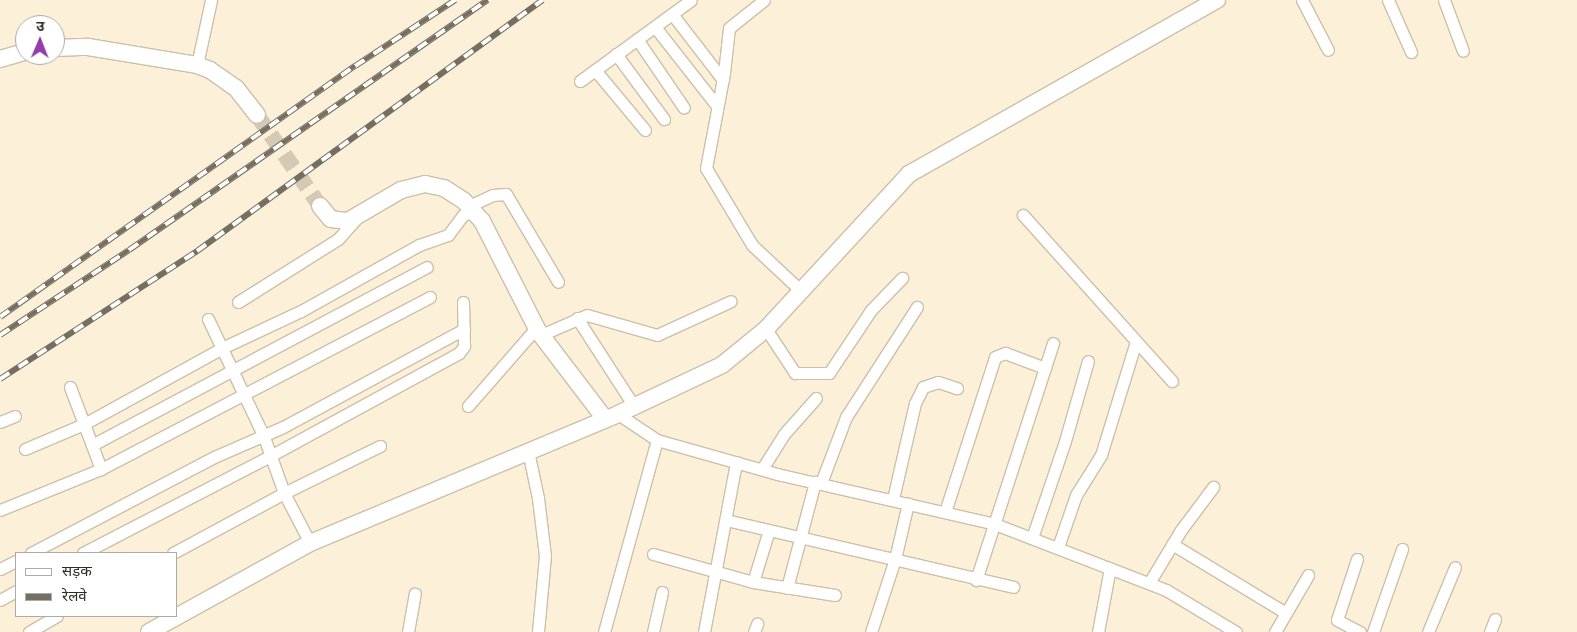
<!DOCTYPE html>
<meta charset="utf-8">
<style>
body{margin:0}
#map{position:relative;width:1577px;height:632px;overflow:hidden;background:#fdf0d9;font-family:"Public Sans","Noto Sans Devanagari",sans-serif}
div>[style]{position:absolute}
.secondary-tunnel>*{height:16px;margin-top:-8px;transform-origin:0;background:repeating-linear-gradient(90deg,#d4c9b5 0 16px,transparent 0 24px)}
.roads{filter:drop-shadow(1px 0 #ccc0a9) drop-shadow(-1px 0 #ccc0a9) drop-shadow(0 1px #ccc0a9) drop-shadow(0 -1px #ccc0a9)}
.street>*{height:11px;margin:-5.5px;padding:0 5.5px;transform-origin:5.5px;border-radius:5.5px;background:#fff}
.secondary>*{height:16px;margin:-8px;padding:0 8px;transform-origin:8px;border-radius:8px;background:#fff}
.rail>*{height:5.5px;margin-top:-2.75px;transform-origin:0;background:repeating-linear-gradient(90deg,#fff 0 11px,#766f61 0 22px);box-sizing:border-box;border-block:1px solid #766f61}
span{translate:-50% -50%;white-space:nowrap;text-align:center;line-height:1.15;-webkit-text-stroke:4px #fff;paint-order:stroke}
.legend{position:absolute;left:15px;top:552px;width:162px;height:65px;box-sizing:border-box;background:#fff;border:1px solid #acaba7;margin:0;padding:6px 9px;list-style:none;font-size:15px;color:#302c23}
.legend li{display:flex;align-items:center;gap:10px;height:25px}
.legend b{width:25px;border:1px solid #acaba7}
.north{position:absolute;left:15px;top:15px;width:50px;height:50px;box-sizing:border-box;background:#fff;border:1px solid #acaba7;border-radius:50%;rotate:1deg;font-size:14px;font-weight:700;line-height:20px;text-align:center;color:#302c23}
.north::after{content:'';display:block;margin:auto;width:18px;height:22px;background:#923fad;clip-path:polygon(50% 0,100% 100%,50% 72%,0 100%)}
</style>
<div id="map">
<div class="secondary-tunnel">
<i style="left:257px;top:115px;width:111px;rotate:55.3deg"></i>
</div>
<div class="roads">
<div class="street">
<i style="left:764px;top:0;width:45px;rotate:141.3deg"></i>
<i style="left:729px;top:28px;width:45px;rotate:96.3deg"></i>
<i style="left:724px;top:73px;width:97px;rotate:100.7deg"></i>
<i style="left:706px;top:168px;width:90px;rotate:59.1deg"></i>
<i style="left:752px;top:245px;width:67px;rotate:43.2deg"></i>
<i style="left:1302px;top:0;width:56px;rotate:62.5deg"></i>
<i style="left:1388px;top:0;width:57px;rotate:66.1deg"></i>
<i style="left:1444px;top:0;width:54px;rotate:69.6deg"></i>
<i style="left:672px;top:14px;width:83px;rotate:52.3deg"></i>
<i style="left:655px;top:27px;width:100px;rotate:51.9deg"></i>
<i style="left:637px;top:39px;width:83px;rotate:55.7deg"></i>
<i style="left:616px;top:54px;width:81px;rotate:53.6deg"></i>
<i style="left:197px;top:65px;width:66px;rotate:-77.8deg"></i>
<i style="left:595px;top:70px;width:78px;rotate:50.2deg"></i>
<i style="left:580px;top:81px;width:137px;rotate:-36.1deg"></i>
<i style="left:469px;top:206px;width:26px;rotate:-25deg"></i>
<i style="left:493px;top:195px;width:13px;rotate:-4deg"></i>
<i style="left:506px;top:194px;width:102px;rotate:59.4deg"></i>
<i style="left:1023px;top:215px;width:223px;rotate:48.1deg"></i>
<i style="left:238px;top:302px;width:118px;rotate:-32.2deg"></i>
<i style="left:338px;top:239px;width:27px;rotate:-48deg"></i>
<i style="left:577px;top:318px;width:105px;rotate:57.1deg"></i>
<i style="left:208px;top:319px;width:131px;rotate:64.6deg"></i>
<i style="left:264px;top:437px;width:59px;rotate:70.3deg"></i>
<i style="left:284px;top:493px;width:56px;rotate:62.5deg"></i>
<i style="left:766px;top:329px;width:53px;rotate:56.6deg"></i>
<i style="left:795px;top:373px;width:34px"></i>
<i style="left:829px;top:373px;width:76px;rotate:-56.3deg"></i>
<i style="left:871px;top:310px;width:45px;rotate:-45.9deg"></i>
<i style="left:541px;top:335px;width:50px;rotate:-23.5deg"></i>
<i style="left:587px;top:315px;width:73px;rotate:15.9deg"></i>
<i style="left:657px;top:335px;width:81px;rotate:-24.7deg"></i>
<i style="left:70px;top:387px;width:88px;rotate:69.3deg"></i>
<i style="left:468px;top:406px;width:103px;rotate:-48.9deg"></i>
<i style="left:618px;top:414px;width:47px;rotate:33.7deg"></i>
<i style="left:657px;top:440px;width:125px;rotate:15.8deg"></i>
<i style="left:777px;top:474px;width:224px;rotate:12.9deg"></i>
<i style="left:995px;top:524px;width:183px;rotate:21.1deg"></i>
<i style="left:1166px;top:590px;width:82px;rotate:31deg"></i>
<i style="left:0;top:422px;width:16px;rotate:-22deg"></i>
<i style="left:92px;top:445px;width:379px;rotate:-28deg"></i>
<i style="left:25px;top:449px;width:64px;rotate:-23deg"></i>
<i style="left:84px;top:424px;width:158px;rotate:-28.8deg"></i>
<i style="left:222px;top:348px;width:87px;rotate:-25.1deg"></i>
<i style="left:301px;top:311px;width:135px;rotate:-29.2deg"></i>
<i style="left:419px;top:245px;width:31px;rotate:-19deg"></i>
<i style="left:448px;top:235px;width:25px;rotate:-53deg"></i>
<i style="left:463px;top:215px;width:13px;rotate:-18deg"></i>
<i style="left:528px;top:451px;width:48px;rotate:78deg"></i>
<i style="left:538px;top:498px;width:58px;rotate:83.1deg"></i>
<i style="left:545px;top:556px;width:76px;rotate:95.3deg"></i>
<i style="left:762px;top:469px;width:41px;rotate:-57.8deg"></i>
<i style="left:784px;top:434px;width:48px;rotate:-48.4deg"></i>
<i style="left:821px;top:483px;width:71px;rotate:-69.3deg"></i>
<i style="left:846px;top:417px;width:131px;rotate:-57.2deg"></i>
<i style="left:893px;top:499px;width:98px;rotate:-77.1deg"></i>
<i style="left:915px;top:403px;width:18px;rotate:-63deg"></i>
<i style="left:923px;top:387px;width:16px;rotate:-18deg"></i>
<i style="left:938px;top:382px;width:20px;rotate:18deg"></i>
<i style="left:0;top:510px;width:109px;rotate:-22.1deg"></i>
<i style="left:101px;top:469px;width:371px;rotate:-27.6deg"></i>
<i style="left:945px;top:512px;width:163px;rotate:-72.1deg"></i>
<i style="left:995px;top:357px;width:11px;rotate:-22deg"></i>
<i style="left:1005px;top:353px;width:43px;rotate:20.6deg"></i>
<i style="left:726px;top:520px;width:295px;rotate:13.1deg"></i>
<i style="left:1032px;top:538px;width:102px;rotate:-71.2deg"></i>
<i style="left:1065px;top:441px;width:83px;rotate:-74deg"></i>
<i style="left:1172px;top:544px;width:133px;rotate:31.2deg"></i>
<i style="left:1058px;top:547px;width:55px;rotate:-70.9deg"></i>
<i style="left:1076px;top:495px;width:47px;rotate:-58deg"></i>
<i style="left:1101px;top:455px;width:119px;rotate:-72.9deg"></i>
<i style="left:31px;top:553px;width:207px;rotate:-27.7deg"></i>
<i style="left:214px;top:457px;width:75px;rotate:-23.5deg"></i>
<i style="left:283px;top:427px;width:206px;rotate:-28.4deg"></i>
<i style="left:83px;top:553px;width:211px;rotate:-27.4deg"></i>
<i style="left:270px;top:456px;width:215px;rotate:-28.6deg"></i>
<i style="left:459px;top:353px;width:9px;rotate:-54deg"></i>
<i style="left:464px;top:346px;width:44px;rotate:-91.3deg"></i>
<i style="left:173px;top:553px;width:126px;rotate:-28.4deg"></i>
<i style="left:284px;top:493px;width:107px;rotate:-26.1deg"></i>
<i style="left:653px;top:554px;width:104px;rotate:15.6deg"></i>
<i style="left:753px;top:582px;width:83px;rotate:9deg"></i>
<i style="left:1357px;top:559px;width:64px;rotate:108.2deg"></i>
<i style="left:1337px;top:620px;width:26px;rotate:28deg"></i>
<i style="left:0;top:569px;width:18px;rotate:-27deg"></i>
<i style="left:976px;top:580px;width:249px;rotate:-72deg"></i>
<i style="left:753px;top:582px;width:54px;rotate:-72.9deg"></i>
<i style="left:1149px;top:583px;width:62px;rotate:-58.9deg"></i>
<i style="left:1181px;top:530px;width:54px;rotate:-53.3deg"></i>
<i style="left:787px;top:588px;width:110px;rotate:-75.2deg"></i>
<i style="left:0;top:600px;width:18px;rotate:-29deg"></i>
<i style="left:29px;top:632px;width:32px;rotate:-30deg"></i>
<i style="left:408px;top:632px;width:39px;rotate:-80deg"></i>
<i style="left:604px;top:632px;width:199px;rotate:-74.6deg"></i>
<i style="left:653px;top:632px;width:41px;rotate:-77.3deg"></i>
<i style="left:704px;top:632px;width:173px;rotate:-79.3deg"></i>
<i style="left:754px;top:632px;width:9px;rotate:-69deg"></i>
<i style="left:871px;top:632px;width:77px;rotate:-71.8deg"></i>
<i style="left:895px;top:559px;width:57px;rotate:-76.9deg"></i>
<i style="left:1098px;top:632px;width:65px;rotate:-79.4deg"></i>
<i style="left:1275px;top:632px;width:66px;rotate:-59.9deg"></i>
<i style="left:1373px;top:632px;width:88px;rotate:-70.7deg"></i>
<i style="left:1428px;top:632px;width:70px;rotate:-67.4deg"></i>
<i style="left:1490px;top:632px;width:14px;rotate:-69deg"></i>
</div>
<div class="secondary">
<i style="left:55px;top:48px;width:33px;rotate:-2deg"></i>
<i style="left:88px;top:47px;width:110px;rotate:9.4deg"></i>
<i style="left:197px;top:65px;width:14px;rotate:21deg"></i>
<i style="left:210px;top:70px;width:32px;rotate:35deg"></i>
<i style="left:236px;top:88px;width:34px;rotate:52deg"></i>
<i style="left:0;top:59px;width:26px;rotate:-16deg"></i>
<i style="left:320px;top:206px;width:17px;rotate:50deg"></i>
<i style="left:331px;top:219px;width:17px;rotate:7deg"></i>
<i style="left:348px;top:221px;width:61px;rotate:-30.3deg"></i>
<i style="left:401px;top:190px;width:25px;rotate:-14deg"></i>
<i style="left:425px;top:184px;width:19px;rotate:12deg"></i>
<i style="left:444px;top:188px;width:24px;rotate:33deg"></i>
<i style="left:464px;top:201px;width:27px;rotate:48deg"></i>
<i style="left:482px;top:221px;width:123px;rotate:63deg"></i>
<i style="left:538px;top:331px;width:111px;rotate:52.7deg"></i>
<i style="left:149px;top:632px;width:184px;rotate:-28.9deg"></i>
<i style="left:310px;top:543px;width:334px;rotate:-22.7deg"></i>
<i style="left:618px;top:414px;width:115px;rotate:-25.2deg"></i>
<i style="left:722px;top:365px;width:57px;rotate:-39.3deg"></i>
<i style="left:766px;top:329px;width:211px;rotate:-47.3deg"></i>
<i style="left:909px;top:174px;width:354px;rotate:-29.5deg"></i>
</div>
</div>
<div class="rail">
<i style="left:0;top:317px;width:435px;rotate:-35.3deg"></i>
<i style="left:355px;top:66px;width:120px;rotate:-33.4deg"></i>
<i style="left:0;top:335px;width:154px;rotate:-33.4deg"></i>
<i style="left:129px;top:250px;width:437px;rotate:-34.9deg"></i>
<i style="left:0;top:379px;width:235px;rotate:-33deg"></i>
<i style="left:197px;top:251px;width:427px;rotate:-36deg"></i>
</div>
<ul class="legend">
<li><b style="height:6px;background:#fff"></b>सड़क</li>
<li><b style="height:6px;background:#766f61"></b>रेलवे</li>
</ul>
<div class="north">उ</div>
</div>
